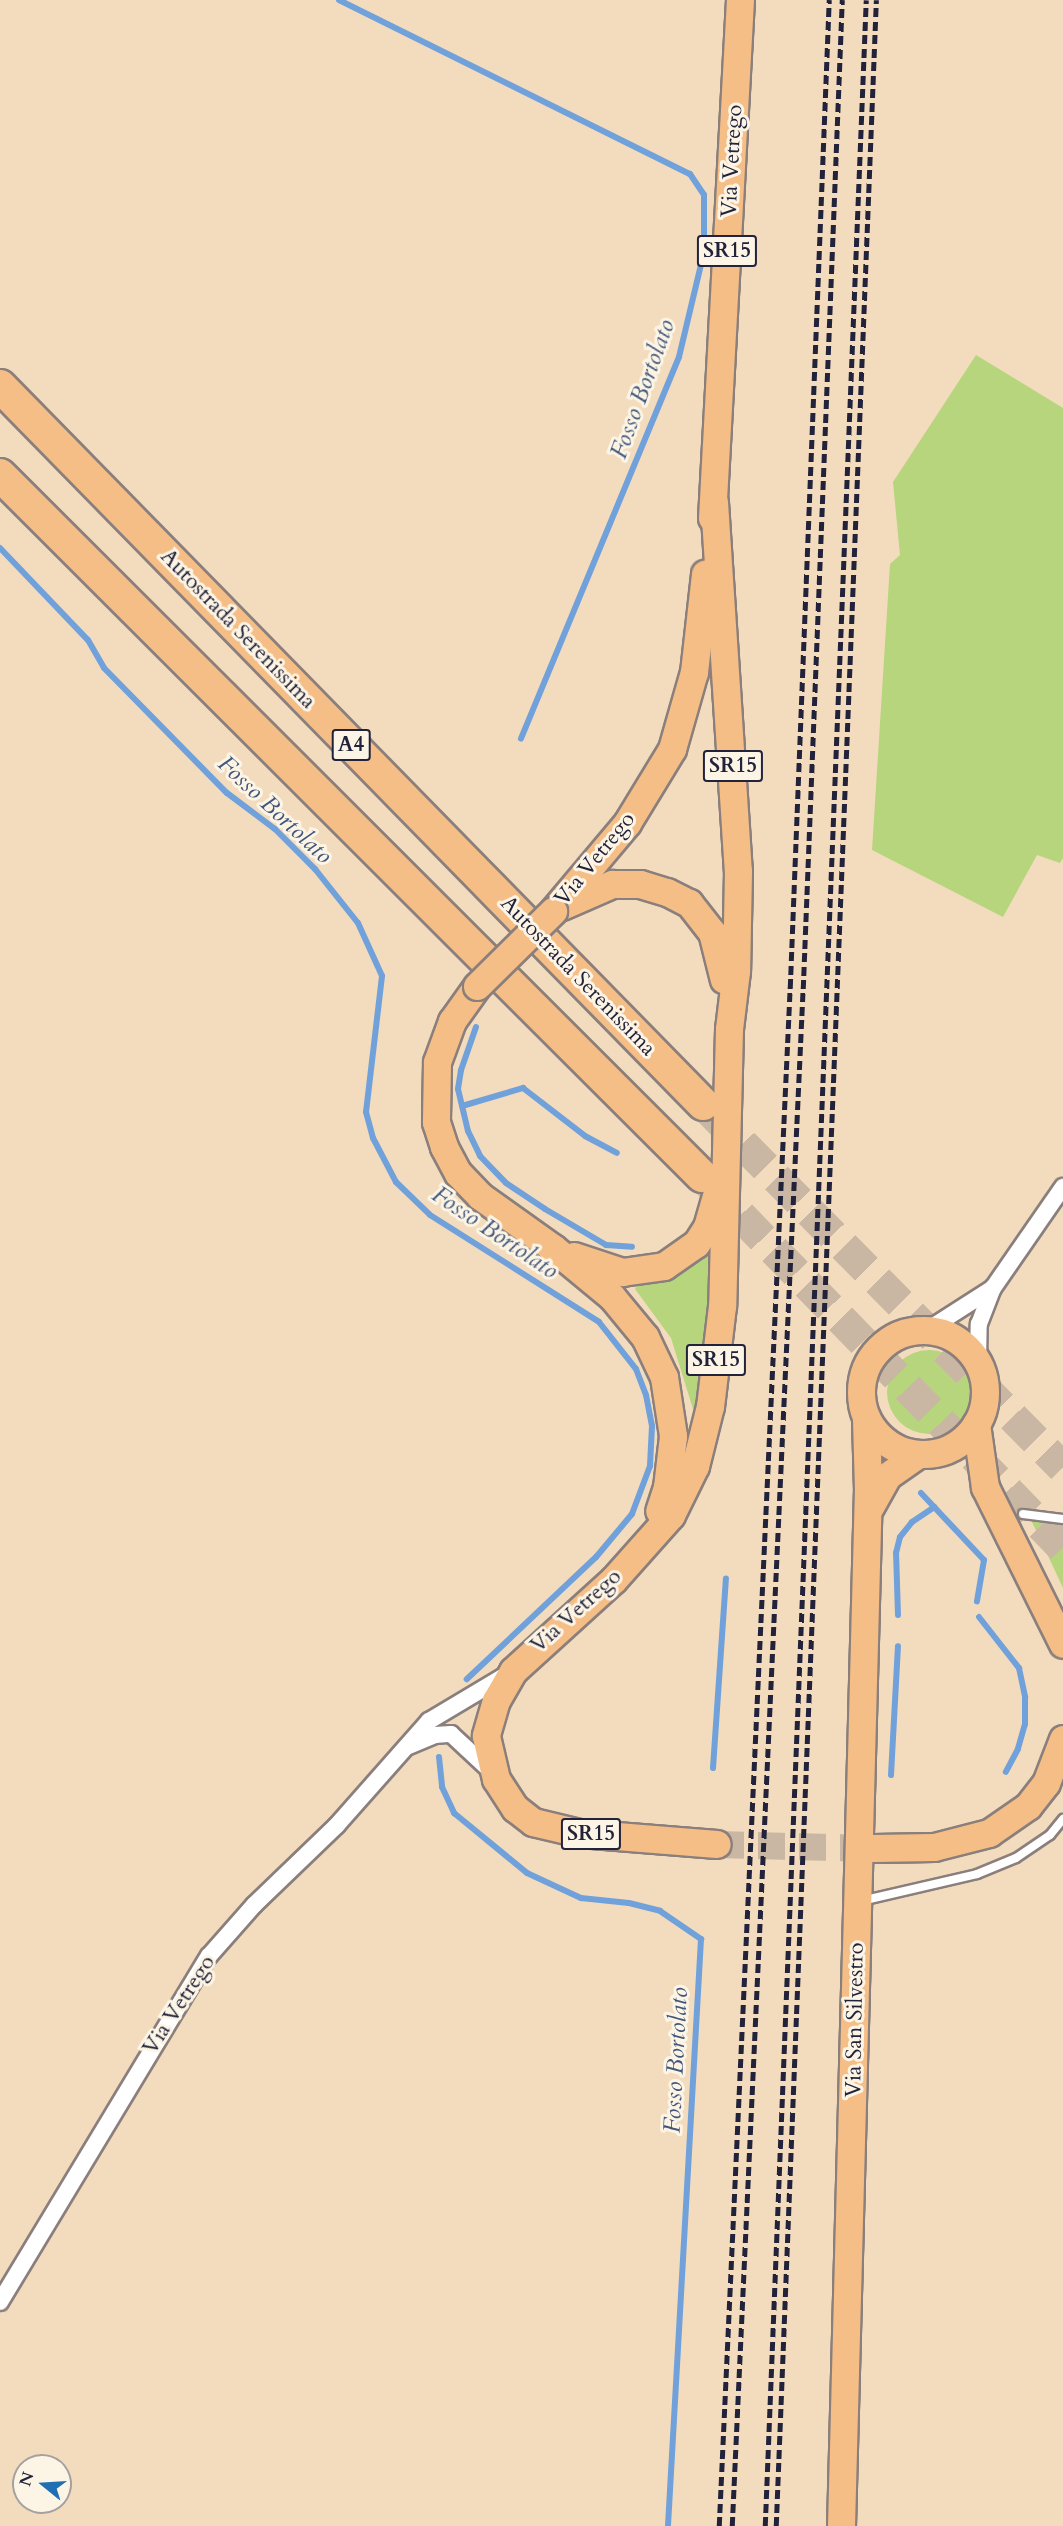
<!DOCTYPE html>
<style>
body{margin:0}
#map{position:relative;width:1063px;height:2526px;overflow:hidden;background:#f3dcbd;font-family:Cardo,serif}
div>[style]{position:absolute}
.green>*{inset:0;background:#b6d57d}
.round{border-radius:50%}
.stream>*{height:6px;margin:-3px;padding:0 3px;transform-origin:3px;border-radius:3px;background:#71a1db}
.primary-tunnel>*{height:27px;margin-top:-13.5px;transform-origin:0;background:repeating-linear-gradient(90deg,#c9b7a3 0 27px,transparent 0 41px)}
.highway-tunnel>*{height:32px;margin-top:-16px;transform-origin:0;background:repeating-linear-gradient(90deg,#c9b7a3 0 32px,transparent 0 48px)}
.roads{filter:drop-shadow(2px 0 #8a7f7c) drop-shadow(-2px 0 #8a7f7c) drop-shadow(0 2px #8a7f7c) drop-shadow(0 -2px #8a7f7c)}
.lane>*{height:8px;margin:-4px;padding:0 4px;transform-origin:4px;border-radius:4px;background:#fff}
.street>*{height:16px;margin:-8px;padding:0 8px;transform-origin:8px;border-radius:8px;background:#fff}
.primary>*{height:27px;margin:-13.5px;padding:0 13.5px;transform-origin:13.5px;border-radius:13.5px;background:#f6be87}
.primary>.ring{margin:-13.5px;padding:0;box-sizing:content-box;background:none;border:27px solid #f6be87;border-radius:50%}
.highway>*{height:32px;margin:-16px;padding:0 16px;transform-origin:16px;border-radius:16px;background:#f6be87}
.rail>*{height:4.5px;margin-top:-2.25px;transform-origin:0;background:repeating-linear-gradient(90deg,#22223b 0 9px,transparent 0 13.5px)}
.bridges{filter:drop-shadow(2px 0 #8a7f7c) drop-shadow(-2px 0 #8a7f7c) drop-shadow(0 2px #8a7f7c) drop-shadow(0 -2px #8a7f7c)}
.primary-bridge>*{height:27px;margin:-13.5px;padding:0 13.5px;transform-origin:13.5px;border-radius:13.5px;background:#f6be87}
span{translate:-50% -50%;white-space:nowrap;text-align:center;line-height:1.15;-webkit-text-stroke:6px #fcf5e5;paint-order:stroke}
.shield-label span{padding:2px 4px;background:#fcf5e5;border:2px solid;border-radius:4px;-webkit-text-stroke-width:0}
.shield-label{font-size:21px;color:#22223b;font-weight:700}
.street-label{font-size:22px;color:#22223b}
.water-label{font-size:24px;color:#42557b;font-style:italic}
.north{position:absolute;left:12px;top:2454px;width:60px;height:60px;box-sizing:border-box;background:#fcf5e5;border:2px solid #a5a1a1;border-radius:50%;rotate:288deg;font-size:16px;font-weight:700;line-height:24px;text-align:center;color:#22223b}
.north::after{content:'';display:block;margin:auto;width:21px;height:27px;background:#1f6fb2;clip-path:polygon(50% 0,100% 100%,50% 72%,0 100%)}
</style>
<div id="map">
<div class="green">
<i style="clip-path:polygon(976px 355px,1063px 408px,1063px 858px,1060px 863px,1037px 855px,1003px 917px,872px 850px,890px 564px,900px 555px,893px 482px)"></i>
<i style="clip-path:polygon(715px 1235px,698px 1407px,693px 1409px,671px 1338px,635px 1289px,639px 1283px,674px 1274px)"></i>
<i class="round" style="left:887px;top:1350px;width:84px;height:84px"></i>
<i style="clip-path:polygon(1031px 1520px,1063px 1523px,1063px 1588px,1043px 1545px)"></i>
</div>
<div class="stream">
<i style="left:339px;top:0;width:392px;rotate:26.4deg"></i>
<i style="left:690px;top:174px;width:25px;rotate:56deg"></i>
<i style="left:704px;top:195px;width:57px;rotate:90deg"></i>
<i style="left:704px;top:252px;width:108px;rotate:103.4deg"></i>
<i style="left:679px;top:357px;width:413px;rotate:112.5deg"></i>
<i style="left:0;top:548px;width:127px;rotate:46.3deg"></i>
<i style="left:88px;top:640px;width:32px;rotate:60deg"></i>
<i style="left:104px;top:668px;width:175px;rotate:45.5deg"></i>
<i style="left:227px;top:793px;width:60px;rotate:36.9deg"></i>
<i style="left:275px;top:829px;width:57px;rotate:45deg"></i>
<i style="left:315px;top:869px;width:69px;rotate:51.5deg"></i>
<i style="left:358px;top:923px;width:58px;rotate:65.6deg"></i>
<i style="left:382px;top:976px;width:137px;rotate:96.7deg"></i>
<i style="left:366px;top:1112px;width:27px;rotate:75deg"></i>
<i style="left:373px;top:1138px;width:50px;rotate:62.4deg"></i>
<i style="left:396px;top:1182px;width:47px;rotate:44.1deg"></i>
<i style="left:430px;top:1215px;width:200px;rotate:32.3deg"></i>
<i style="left:599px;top:1322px;width:60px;rotate:51.8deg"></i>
<i style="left:636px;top:1369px;width:28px;rotate:69deg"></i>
<i style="left:646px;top:1395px;width:32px;rotate:79deg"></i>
<i style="left:652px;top:1426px;width:40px;rotate:92.9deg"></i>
<i style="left:650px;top:1466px;width:51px;rotate:110.6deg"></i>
<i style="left:632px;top:1514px;width:56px;rotate:129.9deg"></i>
<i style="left:596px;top:1557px;width:178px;rotate:136.6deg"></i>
<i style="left:476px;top:1027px;width:46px;rotate:109.2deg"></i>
<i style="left:461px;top:1070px;width:19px;rotate:99deg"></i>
<i style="left:458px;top:1089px;width:43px;rotate:76.6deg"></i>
<i style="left:468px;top:1131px;width:28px;rotate:64deg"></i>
<i style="left:480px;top:1156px;width:37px;rotate:46deg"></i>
<i style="left:506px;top:1183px;width:47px;rotate:33.7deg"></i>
<i style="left:545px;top:1209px;width:71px;rotate:30.5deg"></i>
<i style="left:606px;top:1245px;width:26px;rotate:4deg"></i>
<i style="left:462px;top:1106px;width:64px;rotate:-16.4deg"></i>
<i style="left:523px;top:1088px;width:78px;rotate:37.7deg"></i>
<i style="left:585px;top:1136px;width:36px;rotate:28deg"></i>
<i style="left:921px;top:1493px;width:92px;rotate:46.8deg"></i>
<i style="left:984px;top:1560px;width:42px;rotate:99.7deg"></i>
<i style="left:898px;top:1615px;width:62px;rotate:-91.8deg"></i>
<i style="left:896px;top:1553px;width:16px;rotate:-76deg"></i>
<i style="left:900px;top:1537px;width:19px;rotate:-51deg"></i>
<i style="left:912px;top:1522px;width:27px;rotate:-34deg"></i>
<i style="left:979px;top:1617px;width:65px;rotate:51.9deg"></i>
<i style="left:1019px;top:1668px;width:30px;rotate:78deg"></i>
<i style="left:1025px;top:1697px;width:27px;rotate:90deg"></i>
<i style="left:1025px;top:1724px;width:26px;rotate:106deg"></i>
<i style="left:1018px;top:1749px;width:26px;rotate:118deg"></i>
<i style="left:439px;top:1757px;width:30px;rotate:84deg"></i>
<i style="left:442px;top:1787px;width:29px;rotate:65deg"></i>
<i style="left:454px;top:1813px;width:94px;rotate:39.4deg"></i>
<i style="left:527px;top:1873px;width:60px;rotate:24.8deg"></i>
<i style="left:581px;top:1898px;width:48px;rotate:5.9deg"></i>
<i style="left:629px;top:1903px;width:32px;rotate:14deg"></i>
<i style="left:660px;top:1911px;width:50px;rotate:34.3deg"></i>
<i style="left:701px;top:1939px;width:588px;rotate:93.22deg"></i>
<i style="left:713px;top:1768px;width:190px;rotate:-86.1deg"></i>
<i style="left:891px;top:1775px;width:129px;rotate:-86.9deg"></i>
</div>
<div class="primary-tunnel">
<i style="left:717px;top:1844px;width:156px;rotate:1.5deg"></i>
</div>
<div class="highway-tunnel">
<i style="left:709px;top:1110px;width:503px;rotate:45.32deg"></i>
<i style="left:707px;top:1181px;width:511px;rotate:45.87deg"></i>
</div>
<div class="roads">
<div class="lane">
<i style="left:1023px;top:1514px;width:40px;rotate:7.1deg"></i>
<i style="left:861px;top:1901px;width:119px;rotate:-13.1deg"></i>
<i style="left:977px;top:1874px;width:42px;rotate:-22.3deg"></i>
<i style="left:1016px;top:1858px;width:41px;rotate:-34.1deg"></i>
<i style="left:1050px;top:1835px;width:21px;rotate:-51deg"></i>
</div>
<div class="street">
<i style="left:929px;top:1329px;width:76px;rotate:-32.6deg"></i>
<i style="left:978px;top:1363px;width:39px;rotate:-89deg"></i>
<i style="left:979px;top:1324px;width:39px;rotate:-69deg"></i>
<i style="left:993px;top:1288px;width:123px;rotate:-55.3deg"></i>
<i style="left:409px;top:1746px;width:28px;rotate:-23deg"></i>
<i style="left:435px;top:1735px;width:16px;rotate:-4deg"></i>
<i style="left:451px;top:1734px;width:56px;rotate:42.8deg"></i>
<i style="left:0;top:2302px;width:404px;rotate:-58.9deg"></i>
<i style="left:209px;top:1956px;width:68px;rotate:-48.6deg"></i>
<i style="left:254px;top:1905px;width:115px;rotate:-43.9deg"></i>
<i style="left:337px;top:1825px;width:139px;rotate:-48.5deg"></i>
<i style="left:429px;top:1721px;width:98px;rotate:-30.8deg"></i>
</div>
<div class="primary">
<i style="left:714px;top:502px;width:370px;rotate:86.3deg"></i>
<i style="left:738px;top:871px;width:100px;rotate:91.1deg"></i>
<i style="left:736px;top:971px;width:58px;rotate:96.9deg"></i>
<i style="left:729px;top:1029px;width:277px;rotate:91.4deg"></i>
<i style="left:722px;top:1306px;width:101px;rotate:96.8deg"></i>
<i style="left:710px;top:1406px;width:62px;rotate:104deg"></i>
<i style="left:695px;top:1466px;width:55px;rotate:116.1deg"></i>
<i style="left:671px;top:1515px;width:87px;rotate:131.7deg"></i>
<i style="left:613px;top:1580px;width:135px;rotate:137.7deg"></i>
<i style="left:513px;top:1671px;width:34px;rotate:120deg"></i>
<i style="left:496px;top:1700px;width:37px;rotate:106deg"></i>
<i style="left:486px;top:1736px;width:44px;rotate:76.9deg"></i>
<i style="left:496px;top:1779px;width:35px;rotate:57deg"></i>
<i style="left:515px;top:1808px;width:23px;rotate:38deg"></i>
<i style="left:533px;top:1822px;width:47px;rotate:13.4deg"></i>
<i style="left:579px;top:1833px;width:138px;rotate:4.6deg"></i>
<i style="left:712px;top:518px;width:519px;rotate:-86.91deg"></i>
<i style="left:562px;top:906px;width:55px;rotate:-23.7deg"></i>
<i style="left:612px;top:884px;width:28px"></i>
<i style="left:640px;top:884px;width:28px;rotate:17deg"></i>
<i style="left:667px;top:892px;width:25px;rotate:27deg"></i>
<i style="left:689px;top:903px;width:37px;rotate:52deg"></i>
<i style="left:712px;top:932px;width:49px;rotate:76deg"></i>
<i style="left:553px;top:911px;width:115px;rotate:-49.9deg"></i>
<i style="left:627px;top:823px;width:87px;rotate:-58.7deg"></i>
<i style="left:672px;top:749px;width:80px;rotate:-74.1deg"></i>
<i style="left:694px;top:672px;width:99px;rotate:-83.6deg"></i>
<i style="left:477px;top:986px;width:43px;rotate:125.5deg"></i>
<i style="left:452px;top:1021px;width:44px;rotate:110.1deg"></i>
<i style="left:437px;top:1062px;width:60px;rotate:91deg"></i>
<i style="left:436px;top:1122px;width:26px;rotate:72deg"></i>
<i style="left:444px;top:1147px;width:30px;rotate:62deg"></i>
<i style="left:458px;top:1173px;width:32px;rotate:46deg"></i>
<i style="left:480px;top:1196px;width:90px;rotate:35.5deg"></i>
<i style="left:553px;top:1248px;width:77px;rotate:39.7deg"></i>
<i style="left:612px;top:1297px;width:52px;rotate:50.5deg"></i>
<i style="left:645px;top:1337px;width:44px;rotate:64.6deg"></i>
<i style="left:664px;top:1377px;width:60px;rotate:81.3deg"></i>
<i style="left:673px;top:1436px;width:51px;rotate:96.7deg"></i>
<i style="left:667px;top:1487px;width:25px;rotate:108deg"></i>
<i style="left:574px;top:1256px;width:51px;rotate:18.4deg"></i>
<i style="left:622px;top:1272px;width:42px;rotate:-8.1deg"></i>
<i style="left:664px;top:1266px;width:39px;rotate:-35deg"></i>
<i style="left:696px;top:1244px;width:20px;rotate:-57deg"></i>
<i style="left:707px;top:1227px;width:37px;rotate:-74deg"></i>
<i class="ring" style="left:861px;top:1330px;width:97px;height:97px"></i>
<i style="left:976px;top:1424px;width:64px;rotate:81.9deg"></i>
<i style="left:985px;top:1487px;width:175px;rotate:63.6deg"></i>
<i style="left:870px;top:1507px;width:35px;rotate:-61deg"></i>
<i style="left:887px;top:1476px;width:38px;rotate:-35deg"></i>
<i style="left:873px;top:1848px;width:61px;rotate:-0.9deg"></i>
<i style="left:934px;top:1847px;width:57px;rotate:-14.3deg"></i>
<i style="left:989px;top:1833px;width:47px;rotate:-34.7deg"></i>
<i style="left:1028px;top:1806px;width:29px;rotate:-52deg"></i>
<i style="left:1046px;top:1783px;width:47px;rotate:-68.9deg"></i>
<i style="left:841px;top:2526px;width:1036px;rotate:-88.51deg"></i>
<i style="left:868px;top:1490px;width:73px;rotate:-91.6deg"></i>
</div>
<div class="highway">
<i style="left:0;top:386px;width:1005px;rotate:45.6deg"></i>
<i style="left:0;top:475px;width:992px;rotate:44.96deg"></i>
</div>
</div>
<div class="rail">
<i style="left:719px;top:2526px;width:1540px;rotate:-87.36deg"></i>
<i style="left:790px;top:988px;width:989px;rotate:-87.74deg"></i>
<i style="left:732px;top:2526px;width:1539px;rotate:-87.36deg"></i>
<i style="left:803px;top:989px;width:990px;rotate:-87.74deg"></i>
<i style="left:765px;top:2526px;width:2528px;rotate:-87.71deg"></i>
<i style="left:776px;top:2526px;width:2528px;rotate:-87.73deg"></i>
</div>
<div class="bridges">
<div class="primary-bridge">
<i style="left:477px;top:986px;width:107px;rotate:-44.6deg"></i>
</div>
</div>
<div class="shield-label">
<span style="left:727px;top:251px">SR15</span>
<span style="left:351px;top:745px">A4</span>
<span style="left:733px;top:766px">SR15</span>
<span style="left:716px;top:1360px">SR15</span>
<span style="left:591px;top:1834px">SR15</span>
</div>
<div class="street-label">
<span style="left:732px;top:161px;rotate:-87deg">Via Vetrego</span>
<span style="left:238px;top:629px;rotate:46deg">Autostrada Serenissima</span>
<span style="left:595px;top:859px;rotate:-51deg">Via Vetrego</span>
<span style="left:578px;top:976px;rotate:46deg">Autostrada Serenissima</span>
<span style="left:576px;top:1611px;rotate:-42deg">Via Vetrego</span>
<span style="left:179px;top:2005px;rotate:-57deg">Via Vetrego</span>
<span style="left:855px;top:2020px;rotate:-89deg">Via San Silvestro</span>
</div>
<div class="water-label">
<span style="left:643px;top:389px;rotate:-70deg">Fosso Bortolato</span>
<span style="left:275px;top:810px;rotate:43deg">Fosso Bortolato</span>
<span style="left:495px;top:1233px;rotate:34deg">Fosso Bortolato</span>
<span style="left:676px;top:2060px;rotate:-87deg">Fosso Bortolato</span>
</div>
<div class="north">N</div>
</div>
